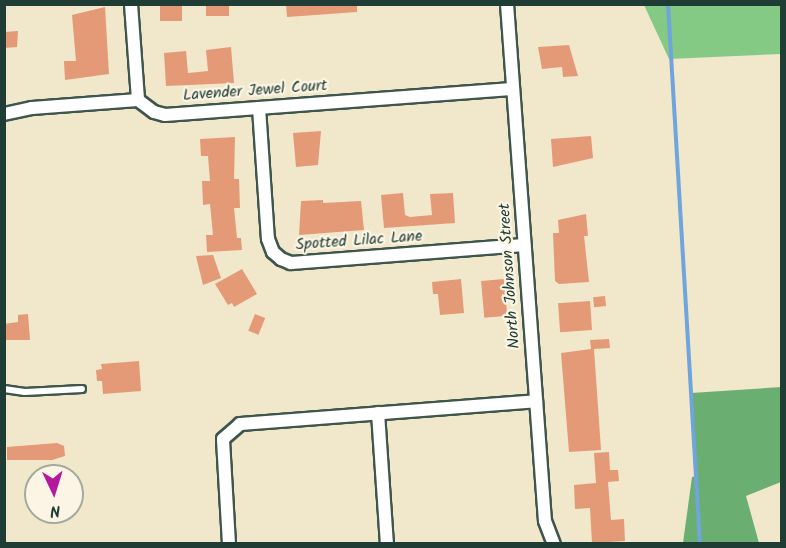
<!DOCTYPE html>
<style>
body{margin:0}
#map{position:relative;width:786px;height:548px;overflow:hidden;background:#f1e7cb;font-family:Kalam,sans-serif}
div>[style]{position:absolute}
.green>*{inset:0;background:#84ca85}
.forest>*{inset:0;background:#6bae72}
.stream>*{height:4px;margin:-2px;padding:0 2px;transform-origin:2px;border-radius:2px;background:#6fa4dc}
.building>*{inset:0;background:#e49a77;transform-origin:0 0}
.roads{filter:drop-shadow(2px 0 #3e564b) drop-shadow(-2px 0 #3e564b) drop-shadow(0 2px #3e564b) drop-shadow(0 -2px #3e564b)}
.lane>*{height:6px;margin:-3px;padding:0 3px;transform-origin:3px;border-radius:3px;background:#fff}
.street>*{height:12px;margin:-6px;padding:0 6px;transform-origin:6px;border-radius:6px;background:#fff}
span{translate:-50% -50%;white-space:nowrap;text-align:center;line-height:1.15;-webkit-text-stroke:4.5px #fcf5e5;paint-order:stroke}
.street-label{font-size:16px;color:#1f3d34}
.frame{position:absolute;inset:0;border:6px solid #1f3d34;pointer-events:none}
.north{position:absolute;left:24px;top:464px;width:60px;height:60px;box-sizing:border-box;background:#fcf5e5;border:2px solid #a4ab9e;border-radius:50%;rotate:176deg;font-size:16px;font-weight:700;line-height:24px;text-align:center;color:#1f3d34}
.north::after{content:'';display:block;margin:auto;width:21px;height:27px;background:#b5179e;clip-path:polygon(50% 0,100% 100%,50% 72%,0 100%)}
</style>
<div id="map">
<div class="green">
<i style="clip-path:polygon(644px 5px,781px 5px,781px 54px,669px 59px)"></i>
</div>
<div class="forest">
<i style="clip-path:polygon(781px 387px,781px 482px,746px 496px,759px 543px,683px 543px,692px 477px,696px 476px,691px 393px)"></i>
</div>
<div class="stream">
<i style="left:668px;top:4px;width:541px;rotate:86.61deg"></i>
</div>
<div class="building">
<i style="left:160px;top:4px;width:22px;height:17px"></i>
<i style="left:206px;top:4px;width:23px;height:12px"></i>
<i style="clip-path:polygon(286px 4px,357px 4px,357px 12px,287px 17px)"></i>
<i style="clip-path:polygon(105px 7px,109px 74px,65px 80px,64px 61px,76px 61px,72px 15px)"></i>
<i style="clip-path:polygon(18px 31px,17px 47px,4px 48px,4px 32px)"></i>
<i style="clip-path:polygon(569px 45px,578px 76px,563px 77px,562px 67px,542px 69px,538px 47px)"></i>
<i style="clip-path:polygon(231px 47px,234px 83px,166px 86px,164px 53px,186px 51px,188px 73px,208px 71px,206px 50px)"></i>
<i style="clip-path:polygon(321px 131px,318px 165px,296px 167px,293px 133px)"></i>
<i style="clip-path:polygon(591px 136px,593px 158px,553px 167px,551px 139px)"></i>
<i style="clip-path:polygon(235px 137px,234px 179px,239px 179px,240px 208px,234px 208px,237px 238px,241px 238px,242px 250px,207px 252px,206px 235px,213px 235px,210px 204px,203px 205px,202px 181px,210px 181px,208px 156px,201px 156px,200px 139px)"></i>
<i style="clip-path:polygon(403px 193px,405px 215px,410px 217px,432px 215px,430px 194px,453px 193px,455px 223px,384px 228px,381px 195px)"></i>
<i style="clip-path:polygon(323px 200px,323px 203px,361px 201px,364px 230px,299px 235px,301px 201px)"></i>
<i style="clip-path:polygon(586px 214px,588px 236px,584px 236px,589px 282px,559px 284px,555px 281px,553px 233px,559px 233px,558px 220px)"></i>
<i style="clip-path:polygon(213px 255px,221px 278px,203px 285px,196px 256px)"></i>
<i style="clip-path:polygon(242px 269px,257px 294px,234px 307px,232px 303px,228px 305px,215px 284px)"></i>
<i style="clip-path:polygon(461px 279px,464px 313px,440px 315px,438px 294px,433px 294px,432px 282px)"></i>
<i style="left:504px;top:279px;width:37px;height:23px;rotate:85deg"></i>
<i style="left:605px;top:296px;width:10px;height:12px;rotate:84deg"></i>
<i style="left:590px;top:301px;width:29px;height:32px;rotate:86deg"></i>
<i style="clip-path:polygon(28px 314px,30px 340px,4px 340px,4px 324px,18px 322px,18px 315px)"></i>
<i style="left:255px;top:314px;width:11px;height:18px;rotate:22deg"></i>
<i style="clip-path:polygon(609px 339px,610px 348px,594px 349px,601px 450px,569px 452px,561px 353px,591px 349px,590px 340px)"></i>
<i style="clip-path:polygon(139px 361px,141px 391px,103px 394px,102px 381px,97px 381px,96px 370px,102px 369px,101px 364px)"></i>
<i style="clip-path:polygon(57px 443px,64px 446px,65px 456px,52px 460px,7px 460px,7px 447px)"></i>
<i style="clip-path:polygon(609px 452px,610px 470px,618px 470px,619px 481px,608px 482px,611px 520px,624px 519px,625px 541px,592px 543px,590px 508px,575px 509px,574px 485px,596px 483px,594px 453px)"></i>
</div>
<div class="roads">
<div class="lane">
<i style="left:4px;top:389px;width:21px;rotate:8deg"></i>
<i style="left:25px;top:392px;width:57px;rotate:-3deg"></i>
</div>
<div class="street">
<i style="left:131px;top:4px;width:96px;rotate:85.8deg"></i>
<i style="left:507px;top:4px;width:518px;rotate:85.8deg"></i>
<i style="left:545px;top:521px;width:25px;rotate:69deg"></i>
<i style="left:259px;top:108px;width:131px;rotate:86.1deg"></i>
<i style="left:268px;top:239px;width:14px;rotate:69deg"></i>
<i style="left:273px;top:252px;width:11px;rotate:41deg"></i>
<i style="left:281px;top:259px;width:11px;rotate:22deg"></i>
<i style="left:291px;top:263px;width:234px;rotate:-4.4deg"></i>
<i style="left:4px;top:114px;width:29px;rotate:-12deg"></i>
<i style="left:32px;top:108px;width:106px;rotate:-4.3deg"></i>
<i style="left:138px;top:100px;width:20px;rotate:37deg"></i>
<i style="left:154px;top:112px;width:11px;rotate:15deg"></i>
<i style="left:165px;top:115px;width:348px;rotate:-4.3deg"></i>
<i style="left:378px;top:413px;width:131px;rotate:86.1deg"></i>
<i style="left:229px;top:544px;width:105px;rotate:-93.3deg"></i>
<i style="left:223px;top:439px;width:23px;rotate:-41deg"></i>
<i style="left:240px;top:424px;width:297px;rotate:-4.4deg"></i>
</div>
</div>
<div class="street-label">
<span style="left:255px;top:91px;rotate:-4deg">Lavender Jewel Court</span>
<span style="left:359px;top:241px;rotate:-4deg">Spotted Lilac Lane</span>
<span style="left:510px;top:276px;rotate:-94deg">North Johnson Street</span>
</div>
<div class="frame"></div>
<div class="north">N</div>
</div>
